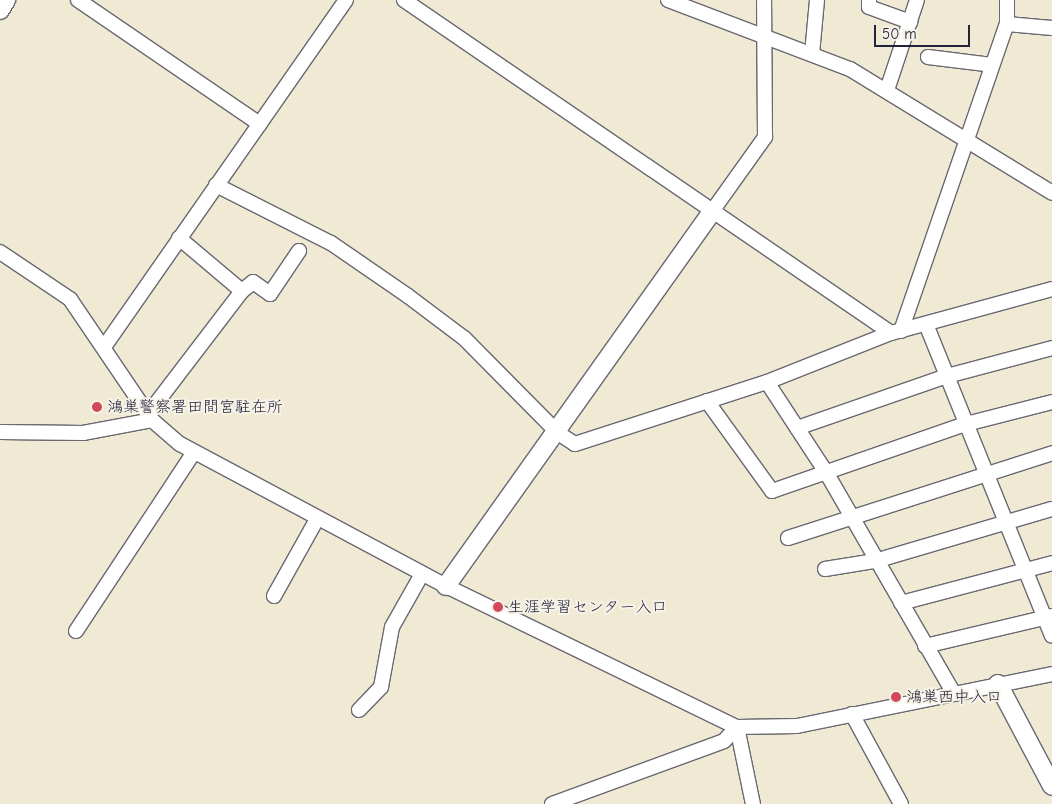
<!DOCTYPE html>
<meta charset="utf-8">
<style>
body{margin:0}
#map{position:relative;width:1052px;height:804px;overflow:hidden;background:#f0ead4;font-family:"Comic Neue","Klee One",sans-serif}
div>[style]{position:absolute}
.roads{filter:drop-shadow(1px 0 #6a6871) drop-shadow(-1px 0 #6a6871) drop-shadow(0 1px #6a6871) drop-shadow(0 -1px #6a6871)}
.minor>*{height:14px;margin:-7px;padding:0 7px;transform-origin:7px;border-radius:7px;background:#fff}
.tertiary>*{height:18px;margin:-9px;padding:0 9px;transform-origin:9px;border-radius:9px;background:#fff}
.dots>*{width:14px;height:14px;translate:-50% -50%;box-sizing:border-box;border:2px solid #f7f3e8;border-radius:50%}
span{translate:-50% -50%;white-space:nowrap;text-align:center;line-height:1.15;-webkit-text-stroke:4px #f7f3e8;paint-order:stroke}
.poi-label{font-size:16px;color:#22223b}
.left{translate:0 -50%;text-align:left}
.scale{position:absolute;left:874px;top:25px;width:96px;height:22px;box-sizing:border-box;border:2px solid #22223b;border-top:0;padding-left:6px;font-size:15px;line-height:18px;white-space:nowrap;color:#22223b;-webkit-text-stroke:4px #f7f3e8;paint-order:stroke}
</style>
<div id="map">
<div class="roads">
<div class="minor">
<i style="left:78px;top:0;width:220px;rotate:34.3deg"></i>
<i style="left:404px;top:0;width:590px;rotate:34.36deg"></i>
<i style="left:668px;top:0;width:195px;rotate:20.8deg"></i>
<i style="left:850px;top:69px;width:237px;rotate:31.5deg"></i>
<i style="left:869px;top:0;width:7px;rotate:90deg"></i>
<i style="left:869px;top:7px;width:44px;rotate:20.1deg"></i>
<i style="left:1007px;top:24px;width:45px;rotate:5.1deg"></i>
<i style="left:812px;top:54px;width:54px;rotate:-84.7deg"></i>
<i style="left:928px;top:57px;width:64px;rotate:7.1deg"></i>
<i style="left:887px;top:90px;width:95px;rotate:-71.6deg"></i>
<i style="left:216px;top:185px;width:129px;rotate:26.8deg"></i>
<i style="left:331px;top:243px;width:93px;rotate:34.5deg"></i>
<i style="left:408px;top:296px;width:70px;rotate:36.9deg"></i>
<i style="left:464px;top:338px;width:134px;rotate:45.3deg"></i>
<i style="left:558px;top:433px;width:20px;rotate:33deg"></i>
<i style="left:575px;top:444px;width:202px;rotate:-17.9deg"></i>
<i style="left:767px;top:382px;width:133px;rotate:-21.6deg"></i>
<i style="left:891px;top:333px;width:167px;rotate:-15.3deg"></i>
<i style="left:713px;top:210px;width:90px;rotate:-54.5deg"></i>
<i style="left:765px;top:137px;width:137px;rotate:-90.4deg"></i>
<i style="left:179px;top:238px;width:82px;rotate:40.1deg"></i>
<i style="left:242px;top:291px;width:14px;rotate:-39deg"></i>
<i style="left:253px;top:282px;width:21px;rotate:35deg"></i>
<i style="left:270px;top:294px;width:52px;rotate:-56deg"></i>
<i style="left:0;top:252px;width:84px;rotate:33.9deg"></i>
<i style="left:70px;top:299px;width:146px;rotate:55.9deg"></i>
<i style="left:152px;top:420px;width:37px;rotate:41deg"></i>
<i style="left:180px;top:444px;width:302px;rotate:28.1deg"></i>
<i style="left:446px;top:586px;width:323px;rotate:25.9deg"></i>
<i style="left:737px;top:727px;width:60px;rotate:-1deg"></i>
<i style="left:797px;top:726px;width:260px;rotate:-11.5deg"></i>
<i style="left:926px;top:324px;width:336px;rotate:68deg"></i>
<i style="left:901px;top:331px;width:325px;rotate:-71deg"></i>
<i style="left:1007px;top:24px;width:24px;rotate:-90deg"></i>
<i style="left:104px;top:347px;width:423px;rotate:-55.1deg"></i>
<i style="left:767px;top:382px;width:108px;rotate:56.8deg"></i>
<i style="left:826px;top:472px;width:254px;rotate:60deg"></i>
<i style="left:707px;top:401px;width:111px;rotate:54.2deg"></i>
<i style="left:772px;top:491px;width:205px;rotate:-19.1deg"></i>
<i style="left:966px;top:424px;width:89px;rotate:-14.3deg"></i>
<i style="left:148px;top:414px;width:155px;rotate:-52.6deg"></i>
<i style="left:797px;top:428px;width:159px;rotate:-19.1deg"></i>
<i style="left:947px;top:376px;width:109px;rotate:-14.9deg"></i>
<i style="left:0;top:432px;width:83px;rotate:0.7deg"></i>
<i style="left:83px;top:433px;width:70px;rotate:-10.7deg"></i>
<i style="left:788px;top:538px;width:277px;rotate:-17.8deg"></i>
<i style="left:825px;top:569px;width:51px;rotate:-9.1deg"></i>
<i style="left:875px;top:561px;width:184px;rotate:-16.4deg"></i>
<i style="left:274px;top:596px;width:88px;rotate:-60.8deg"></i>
<i style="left:901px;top:603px;width:156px;rotate:-14.8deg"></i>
<i style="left:76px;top:631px;width:214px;rotate:-56.6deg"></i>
<i style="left:925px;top:646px;width:130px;rotate:-13.3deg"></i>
<i style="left:359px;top:710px;width:32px;rotate:-46deg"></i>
<i style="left:381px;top:687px;width:61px;rotate:-79.6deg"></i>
<i style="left:392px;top:627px;width:61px;rotate:-60.5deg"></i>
<i style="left:852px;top:714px;width:102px;rotate:61.4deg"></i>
<i style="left:737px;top:727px;width:79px;rotate:78.3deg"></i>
<i style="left:552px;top:804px;width:183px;rotate:-20.1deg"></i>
<i style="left:724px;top:741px;width:19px;rotate:-47deg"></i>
</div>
<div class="tertiary">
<i style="left:0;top:10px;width:12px;rotate:-59deg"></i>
<i style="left:446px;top:586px;width:461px;rotate:-54.6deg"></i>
<i style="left:998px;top:684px;width:115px;rotate:62.1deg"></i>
</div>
</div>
<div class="dots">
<i style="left:97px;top:407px;background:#d1495b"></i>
<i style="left:498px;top:607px;background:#d1495b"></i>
<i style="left:896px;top:697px;background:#d1495b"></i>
</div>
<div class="poi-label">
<span class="left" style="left:107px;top:407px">鴻巣警察署田間宮駐在所</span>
<span class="left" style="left:508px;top:607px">生涯学習センター入口</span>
<span class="left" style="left:906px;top:697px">鴻巣西中入口</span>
</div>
<div class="scale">50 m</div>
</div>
